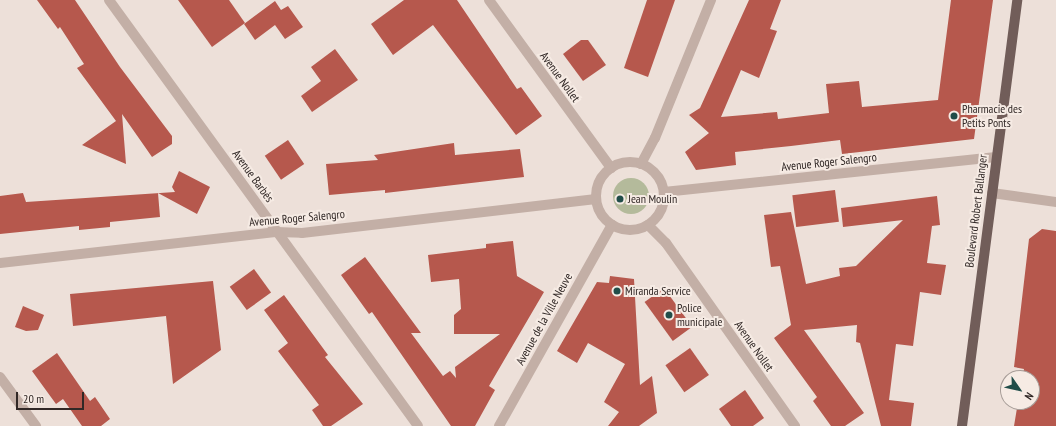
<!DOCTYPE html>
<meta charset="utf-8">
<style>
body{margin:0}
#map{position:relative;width:1056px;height:426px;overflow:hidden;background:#ede0d9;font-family:"PT Sans Narrow",sans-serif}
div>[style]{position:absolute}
.green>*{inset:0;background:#b4ba9b}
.round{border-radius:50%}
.building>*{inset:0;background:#b6584d;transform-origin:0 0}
.minor>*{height:10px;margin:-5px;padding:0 5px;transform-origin:5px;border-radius:5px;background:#c3afa6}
.minor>.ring{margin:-5px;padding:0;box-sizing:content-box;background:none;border:10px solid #c3afa6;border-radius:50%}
.major>*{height:10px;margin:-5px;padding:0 5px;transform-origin:5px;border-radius:5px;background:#715d59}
.dots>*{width:11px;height:11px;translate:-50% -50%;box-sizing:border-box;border:2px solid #f6ebe4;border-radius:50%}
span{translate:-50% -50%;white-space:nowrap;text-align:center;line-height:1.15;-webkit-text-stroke:4px #f6ebe4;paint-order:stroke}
.street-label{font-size:12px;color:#312826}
.poi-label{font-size:12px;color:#312826}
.left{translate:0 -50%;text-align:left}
.north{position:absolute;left:1000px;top:370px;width:40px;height:40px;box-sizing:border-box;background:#f6ebe4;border:1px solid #a79d98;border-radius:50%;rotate:124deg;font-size:11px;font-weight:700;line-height:16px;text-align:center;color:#312826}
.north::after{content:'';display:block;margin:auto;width:14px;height:18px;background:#214d49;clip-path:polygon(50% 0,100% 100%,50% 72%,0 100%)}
.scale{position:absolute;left:16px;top:392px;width:68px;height:18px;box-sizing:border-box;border:2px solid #312826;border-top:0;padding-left:5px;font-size:12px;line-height:14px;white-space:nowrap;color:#312826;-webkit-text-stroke:3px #f6ebe4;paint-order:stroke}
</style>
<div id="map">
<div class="green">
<i class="round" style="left:613px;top:178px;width:36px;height:36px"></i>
</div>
<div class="building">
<i style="clip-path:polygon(37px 0,75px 0,120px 67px,172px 136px,172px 144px,152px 157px,122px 114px,126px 164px,82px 145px,116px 121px,77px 68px,84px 64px,60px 27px,58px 29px)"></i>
<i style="clip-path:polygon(178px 0,229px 0,245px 23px,212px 47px)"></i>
<i style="clip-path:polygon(404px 0,457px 0,517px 89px,521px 87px,542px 116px,516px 135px,433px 25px,393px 55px,371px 24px)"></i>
<i style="clip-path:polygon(647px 0,675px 0,648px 77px,624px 68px)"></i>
<i style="clip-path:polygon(749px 0,781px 0,770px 29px,777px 31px,759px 78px,741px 70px,721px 117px,777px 112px,778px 119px,829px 113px,826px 84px,859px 81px,862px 107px,938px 100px,951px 0,993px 0,974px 139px,842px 154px,840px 140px,791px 146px,735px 152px,736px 165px,696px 170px,685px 152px,709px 133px,689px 115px,700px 108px)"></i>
<i style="clip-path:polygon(275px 1px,281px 10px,288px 6px,303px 27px,285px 39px,275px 25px,255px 40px,244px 24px)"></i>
<i style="clip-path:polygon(581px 40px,588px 40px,606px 65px,583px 81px,563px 54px)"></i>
<i style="clip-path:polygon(335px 49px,358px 80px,312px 112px,301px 96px,321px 81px,311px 67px)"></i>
<i style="left:288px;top:140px;width:29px;height:28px;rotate:56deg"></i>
<i style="clip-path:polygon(454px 143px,455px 155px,520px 149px,524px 177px,385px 193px,385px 190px,329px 195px,326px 164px,378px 160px,374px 155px)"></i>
<i style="clip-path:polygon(179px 171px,210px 187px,197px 214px,158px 193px,160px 217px,110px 222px,110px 227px,79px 230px,79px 226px,0 234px,0 196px,23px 193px,26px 202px,175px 192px,172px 187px)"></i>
<i style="left:835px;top:190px;width:32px;height:43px;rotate:83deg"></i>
<i style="clip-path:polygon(937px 196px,940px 225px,932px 226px,927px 263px,946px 265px,941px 295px,920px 292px,913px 346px,896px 344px,889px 400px,914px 403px,911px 426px,881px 426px,860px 343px,856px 342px,857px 325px,804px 330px,864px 413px,845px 426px,831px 426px,813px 401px,817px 397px,774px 338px,791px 325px,780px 266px,771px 267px,764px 215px,791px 212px,806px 284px,840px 276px,839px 268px,856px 266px,903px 220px,843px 227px,841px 208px)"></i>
<i style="clip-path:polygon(1042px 229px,1056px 231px,1056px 426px,1014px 426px,1018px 402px,1032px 402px,1032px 378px,1022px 378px,1024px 369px,1014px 367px,1029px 239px)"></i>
<i style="clip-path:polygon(513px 241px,517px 276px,544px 292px,489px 386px,495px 390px,475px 426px,451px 426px,372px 312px,369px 314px,341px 275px,365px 257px,421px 333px,411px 333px,443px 376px,450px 371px,456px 378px,455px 367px,500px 334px,454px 334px,454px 315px,461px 309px,459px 279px,431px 282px,428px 255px,486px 248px,486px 244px)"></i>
<i style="left:254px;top:269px;width:29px;height:30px;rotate:54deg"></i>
<i style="clip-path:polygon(610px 276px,634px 279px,640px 385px,652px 376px,657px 413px,639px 426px,608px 426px,619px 412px,604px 402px,625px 364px,588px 343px,577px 363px,557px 351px,597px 282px,609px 283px)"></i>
<i style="clip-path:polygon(213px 281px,221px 350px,173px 384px,166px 316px,73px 326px,70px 294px)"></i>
<i style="left:664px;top:288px;width:48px;height:24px;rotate:54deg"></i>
<i style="clip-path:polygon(284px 295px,328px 355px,325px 357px,363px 404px,331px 426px,323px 426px,312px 410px,319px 405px,278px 351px,288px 343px,264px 310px)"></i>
<i style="clip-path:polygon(23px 306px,44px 315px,38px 330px,26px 331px,15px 327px)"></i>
<i style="left:690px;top:348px;width:33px;height:30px;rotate:55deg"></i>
<i style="clip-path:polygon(57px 353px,90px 401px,95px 397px,110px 419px,101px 426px,82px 426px,63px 399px,56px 404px,32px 371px)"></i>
<i style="clip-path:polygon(745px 390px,764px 418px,753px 426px,731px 426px,719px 409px)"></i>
</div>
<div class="minor">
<i style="left:109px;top:0;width:526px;rotate:54.04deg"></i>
<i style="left:489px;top:0;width:208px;rotate:54deg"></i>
<i class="ring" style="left:596px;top:162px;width:58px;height:58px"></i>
<i style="left:641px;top:164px;width:30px;rotate:-62deg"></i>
<i style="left:655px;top:138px;width:149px;rotate:-67.9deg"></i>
<i style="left:664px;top:192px;width:334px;rotate:-6deg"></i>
<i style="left:992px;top:193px;width:65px;rotate:8deg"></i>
<i style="left:648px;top:225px;width:25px;rotate:45deg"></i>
<i style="left:666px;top:243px;width:224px;rotate:54.8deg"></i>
<i style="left:0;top:263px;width:279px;rotate:-6.4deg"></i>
<i style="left:277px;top:232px;width:25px;rotate:2deg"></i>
<i style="left:302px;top:233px;width:296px;rotate:-6.6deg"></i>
<i style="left:0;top:377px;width:61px;rotate:53.7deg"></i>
<i style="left:499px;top:426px;width:231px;rotate:-60.7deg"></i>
</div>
<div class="major">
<i style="left:962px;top:426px;width:430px;rotate:-82.6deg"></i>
</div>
<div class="dots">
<i style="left:954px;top:116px;background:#214d49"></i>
<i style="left:620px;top:199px;background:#214d49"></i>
<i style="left:617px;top:291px;background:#214d49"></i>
<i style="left:669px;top:315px;background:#214d49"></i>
</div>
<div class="street-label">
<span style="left:560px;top:77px;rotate:54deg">Avenue Nollet</span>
<span style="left:829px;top:162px;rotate:-6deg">Avenue Roger Salengro</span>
<span style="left:253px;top:176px;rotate:54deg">Avenue Barbès</span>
<span style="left:976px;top:211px;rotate:-83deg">Boulevard Robert Ballanger</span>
<span style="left:297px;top:218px;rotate:-5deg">Avenue Roger Salengro</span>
<span style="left:544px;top:319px;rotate:-61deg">Avenue de la Ville Neuve</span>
<span style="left:754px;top:346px;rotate:55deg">Avenue Nollet</span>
</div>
<div class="poi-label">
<span class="left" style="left:962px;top:116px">Pharmacie des<br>Petits Ponts</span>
<span class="left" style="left:628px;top:199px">Jean Moulin</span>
<span class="left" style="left:625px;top:291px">Miranda Service</span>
<span class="left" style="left:677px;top:315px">Police<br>municipale</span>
</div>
<div class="north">N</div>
<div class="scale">20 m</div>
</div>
